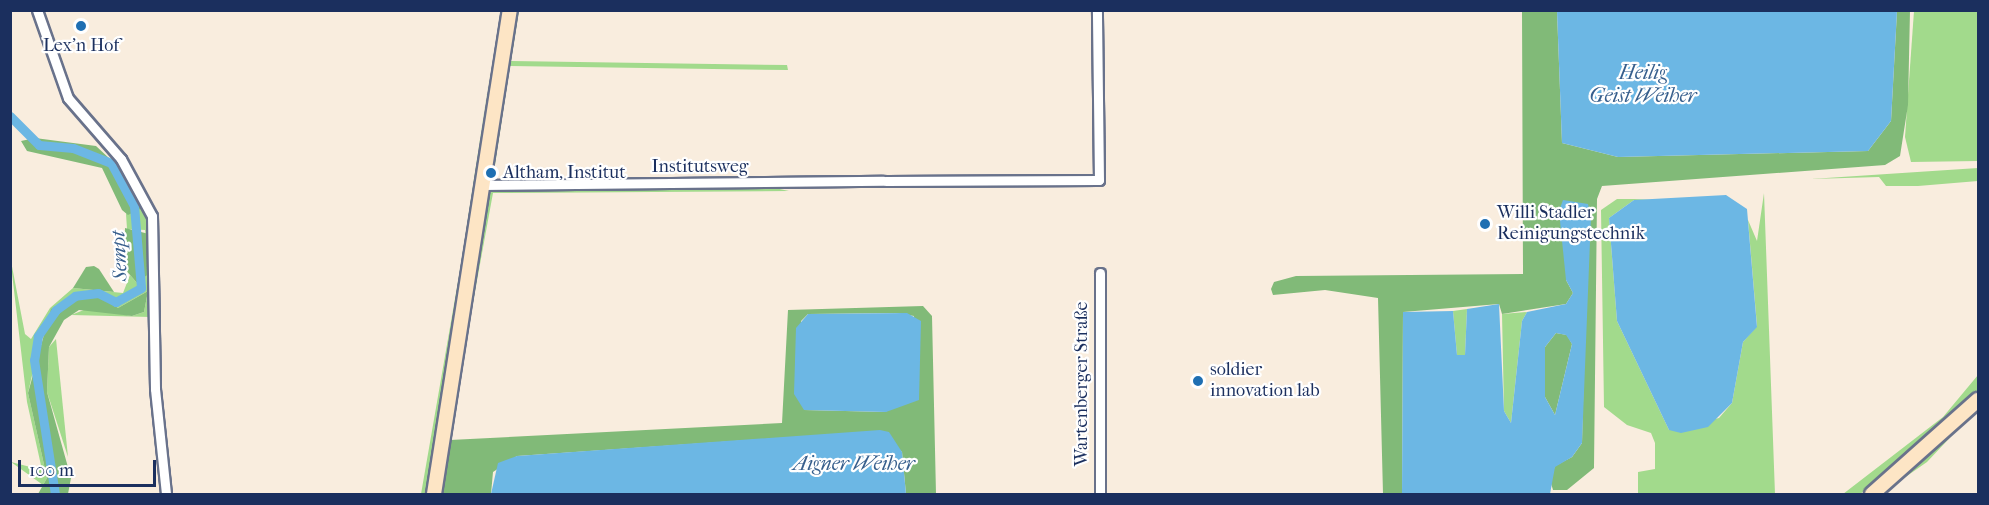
<!DOCTYPE html>
<meta charset="utf-8">
<style>
body{margin:0}
#map{position:relative;width:1989px;height:505px;overflow:hidden;background:#f9edde;font-family:"IM FELL French Canon",serif}
div>[style]{position:absolute}
.green>*{inset:0;background:#a2da8c}
.forest>*{inset:0;background:#81ba78}
.water>*{inset:0;background:#6cb7e4}
.canal>*{height:9px;margin:-4.5px;padding:0 4.5px;transform-origin:4.5px;border-radius:4.5px;background:#6cb7e4}
.roads{filter:drop-shadow(2px 0 #69728b) drop-shadow(-2px 0 #69728b) drop-shadow(0 2px #69728b) drop-shadow(0 -2px #69728b)}
.minor>*{height:9px;margin:-4.5px;padding:0 4.5px;transform-origin:4.5px;border-radius:4.5px;background:#fff}
.secondary>*{height:14px;margin:-7px;padding:0 7px;transform-origin:7px;border-radius:7px;background:#fde5c5}
.dots>*{width:16px;height:16px;translate:-50% -50%;box-sizing:border-box;border:3px solid #fff;border-radius:50%}
span{translate:-50% -50%;white-space:nowrap;text-align:center;line-height:1.15;-webkit-text-stroke:4.5px #fff;paint-order:stroke}
.poi-label{font-size:18px;color:#1b2f5e}
.left{translate:0 -50%;text-align:left}
.street-label{font-size:18px;color:#1b2f5e}
.water-label{font-size:20px;color:#375f8d;font-style:italic}
.frame{position:absolute;inset:0;border:12px solid #1b2f5e;pointer-events:none}
.scale{position:absolute;left:18px;top:460px;width:138px;height:27px;box-sizing:border-box;border:3px solid #1b2f5e;border-top:0;padding-left:8px;font-size:18px;line-height:21px;white-space:nowrap;color:#1b2f5e;-webkit-text-stroke:4px #fff;paint-order:stroke}
</style>
<div id="map">
<div class="green">
<i style="clip-path:polygon(514px 11px,519px 11px,511px 61px,787px 65px,788px 70px,510px 66px,493px 178px)"></i>
<i style="clip-path:polygon(1914px 11px,1978px 11px,1978px 161px,1911px 162px,1905px 137px)"></i>
<i style="clip-path:polygon(491px 67px,428px 494px,421px 494px,461px 264px)"></i>
<i style="clip-path:polygon(1978px 168px,1978px 181px,1918px 186px,1886px 186px,1879px 177px,1811px 179px)"></i>
<i style="clip-path:polygon(634px 188px,770px 187px,789px 191px,493px 193px,438px 494px,488px 193px,503px 189px)"></i>
<i style="clip-path:polygon(1764px 193px,1775px 494px,1638px 494px,1638px 472px,1655px 469px,1655px 443px,1651px 433px,1627px 425px,1604px 407px,1601px 210px,1617px 199px,1655px 199px,1634px 200px,1609px 218px,1617px 321px,1669px 430px,1719px 418px,1732px 403px,1743px 342px,1757px 326px,1748px 220px,1757px 241px)"></i>
<i style="clip-path:polygon(140px 198px,150px 231px,150px 317px,71px 315px,89px 308px,132px 316px,144px 312px,148px 291px,118px 308px,103px 297px,46px 326px,40px 340px,28px 393px,47px 478px,43px 485px,11px 462px,42px 470px,27px 402px,10px 256px,25px 334px,31px 339px,50px 308px,73px 288px,123px 293px,130px 275px,137px 283px,149px 274px,145px 230px,127px 229px,126px 214px)"></i>
<i style="clip-path:polygon(1467px 309px,1465px 355px,1457px 355px,1453px 311px)"></i>
<i style="clip-path:polygon(1527px 312px,1522px 321px,1511px 423px,1504px 411px,1502px 314px)"></i>
<i style="clip-path:polygon(56px 339px,68px 457px,47px 392px,49px 347px)"></i>
<i style="clip-path:polygon(1978px 375px,1978px 390px,1896px 468px,1860px 494px,1843px 494px,1943px 417px)"></i>
<i style="clip-path:polygon(1978px 408px,1927px 462px,1881px 494px,1917px 466px)"></i>
</div>
<div class="forest">
<i style="clip-path:polygon(1522px 11px,1557px 11px,1562px 143px,1618px 157px,1868px 151px,1891px 121px,1897px 11px,1910px 11px,1908px 105px,1900px 156px,1885px 165px,1602px 186px,1597px 199px,1594px 468px,1567px 490px,1553px 490px,1550px 480px,1555px 466px,1572px 457px,1582px 443px,1588px 204px,1566px 280px,1573px 293px,1566px 304px,1502px 314px,1499px 304px,1403px 312px,1402px 494px,1383px 494px,1378px 298px,1325px 290px,1273px 295px,1271px 289px,1274px 282px,1296px 276px,1523px 274px)"></i>
<i style="clip-path:polygon(35px 138px,96px 146px,126px 174px,140px 198px,140px 209px,128px 215px,122px 210px,102px 168px,27px 151px,21px 141px)"></i>
<i style="clip-path:polygon(125px 228px,149px 234px,149px 274px,137px 283px,124px 268px)"></i>
<i style="clip-path:polygon(94px 266px,99px 269px,114px 292px,73px 288px,86px 267px)"></i>
<i style="clip-path:polygon(148px 291px,144px 312px,132px 316px,79px 310px,64px 320px,49px 347px,47px 392px,71px 478px,68px 494px,38px 494px,47px 478px,28px 393px,51px 309px,70px 297px,103px 297px,118px 308px)"></i>
<i style="clip-path:polygon(evenodd,923px 306px,932px 316px,936px 494px,906px 494px,902px 452px,880px 431px,517px 456px,493px 472px,491px 494px,442px 494px,450px 440px,782px 423px,788px 310px,923px 306px,897px 313px,914px 316px,886px 412px,804px 410px,801px 321px,808px 314px,897px 313px)"></i>
<i style="clip-path:polygon(1556px 333px,1567px 335px,1572px 344px,1555px 415px,1545px 397px,1545px 347px)"></i>
</div>
<div class="water">
<i style="clip-path:polygon(1557px 11px,1897px 11px,1891px 121px,1868px 151px,1618px 157px,1562px 143px)"></i>
<i style="clip-path:polygon(1726px 195px,1747px 209px,1757px 327px,1743px 342px,1732px 403px,1708px 427px,1681px 433px,1669px 430px,1617px 321px,1609px 218px,1634px 200px)"></i>
<i style="clip-path:polygon(evenodd,1563px 200px,1588px 204px,1591px 216px,1582px 443px,1572px 457px,1555px 467px,1550px 494px,1402px 494px,1403px 312px,1453px 311px,1457px 355px,1465px 355px,1467px 309px,1499px 304px,1504px 411px,1511px 423px,1522px 321px,1527px 312px,1566px 304px,1573px 293px,1566px 280px,1559px 211px,1563px 200px,1556px 333px,1566px 335px,1572px 344px,1555px 415px,1545px 397px,1545px 347px,1556px 333px)"></i>
<i style="clip-path:polygon(907px 313px,921px 321px,919px 400px,886px 412px,804px 410px,794px 394px,796px 328px,808px 314px)"></i>
<i style="clip-path:polygon(880px 430px,889px 432px,902px 452px,906px 494px,491px 494px,498px 463px,517px 456px)"></i>
</div>
<div class="canal">
<i style="left:10px;top:116px;width:41px;rotate:45deg"></i>
<i style="left:39px;top:145px;width:34px;rotate:5deg"></i>
<i style="left:73px;top:148px;width:41px;rotate:21.5deg"></i>
<i style="left:111px;top:163px;width:49px;rotate:61.9deg"></i>
<i style="left:134px;top:206px;width:82px;rotate:85.1deg"></i>
<i style="left:141px;top:288px;width:29px;rotate:151deg"></i>
<i style="left:116px;top:302px;width:20px;rotate:-153deg"></i>
<i style="left:98px;top:293px;width:23px;rotate:173deg"></i>
<i style="left:75px;top:296px;width:24px;rotate:144deg"></i>
<i style="left:56px;top:310px;width:32px;rotate:125deg"></i>
<i style="left:38px;top:336px;width:24px;rotate:99deg"></i>
<i style="left:34px;top:360px;width:136px;rotate:81.1deg"></i>
</div>
<div class="roads">
<div class="minor">
<i style="left:37px;top:10px;width:93px;rotate:70.6deg"></i>
<i style="left:68px;top:98px;width:81px;rotate:49deg"></i>
<i style="left:121px;top:159px;width:65px;rotate:61.5deg"></i>
<i style="left:152px;top:216px;width:173px;rotate:89deg"></i>
<i style="left:155px;top:389px;width:106px;rotate:84deg"></i>
<i style="left:886px;top:181px;width:213px;rotate:-0.3deg"></i>
<i style="left:1099px;top:180px;width:170px;rotate:-90.7deg"></i>
<i style="left:482px;top:185px;width:401px;rotate:-0.6deg"></i>
<i style="left:1100px;top:273px;width:221px;rotate:90deg"></i>
</div>
<div class="secondary">
<i style="left:434px;top:494px;width:490px;rotate:-81.1deg"></i>
<i style="left:1872px;top:494px;width:142px;rotate:-41.6deg"></i>
</div>
</div>
<div class="dots">
<i style="left:81px;top:26px;background:#1f6fb2"></i>
<i style="left:491px;top:173px;background:#1f6fb2"></i>
<i style="left:1485px;top:224px;background:#1f6fb2"></i>
<i style="left:1198px;top:381px;background:#1f6fb2"></i>
</div>
<div class="poi-label">
<span style="left:81px;top:46px">Lex'n Hof</span>
<span class="left" style="left:503px;top:173px">Altham, Institut</span>
<span class="left" style="left:1497px;top:224px">Willi Stadler<br>Reinigungstechnik</span>
<span class="left" style="left:1210px;top:381px">soldier<br>innovation lab</span>
</div>
<div class="street-label">
<span style="left:700px;top:167px">Institutsweg</span>
<span style="left:1082px;top:384px;rotate:-90deg">Wartenberger Straße</span>
</div>
<div class="water-label">
<span style="left:1643px;top:84px">Heilig<br>Geist Weiher</span>
<span style="left:119px;top:256px;rotate:-93deg">Sempt</span>
<span style="left:854px;top:463px">Aigner Weiher</span>
</div>
<div class="frame"></div>
<div class="scale">100 m</div>
</div>
